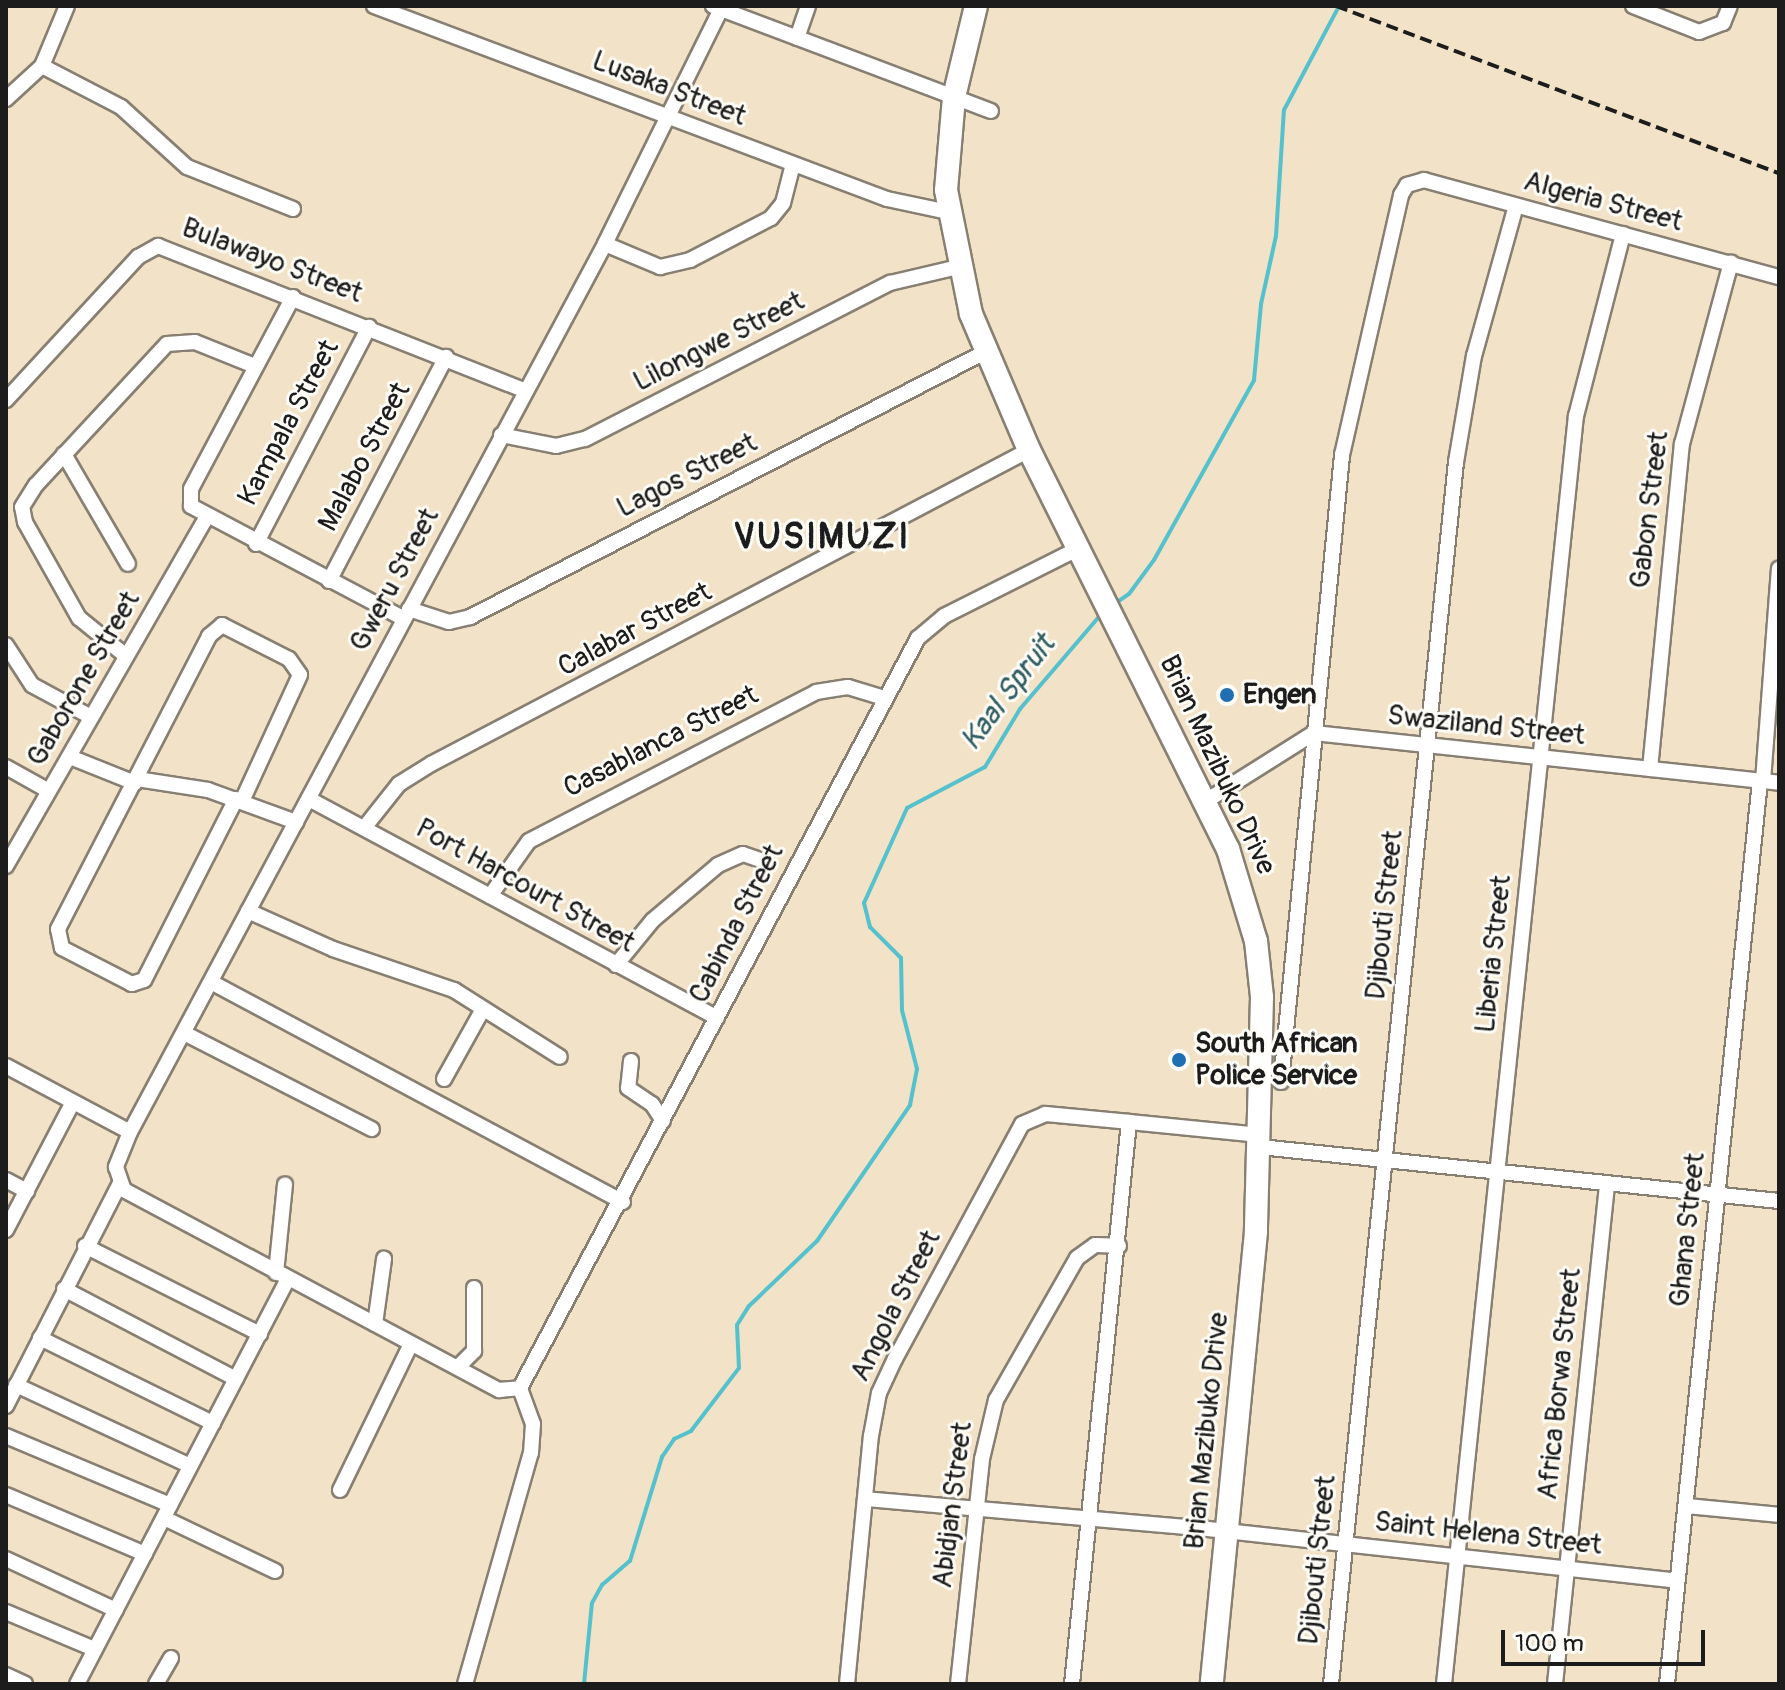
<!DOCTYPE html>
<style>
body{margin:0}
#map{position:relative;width:1785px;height:1690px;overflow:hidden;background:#f2e2c7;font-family:Pangolin,sans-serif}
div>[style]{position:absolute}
.stream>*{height:4px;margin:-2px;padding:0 2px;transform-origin:2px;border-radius:2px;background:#54c1cd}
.roads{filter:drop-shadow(2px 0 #877f72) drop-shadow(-2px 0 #877f72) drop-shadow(0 2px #877f72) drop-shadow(0 -2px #877f72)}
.street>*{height:14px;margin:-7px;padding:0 7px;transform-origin:7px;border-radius:7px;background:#fff}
.secondary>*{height:22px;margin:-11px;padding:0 11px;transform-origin:11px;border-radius:11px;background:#fff}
.rail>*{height:4px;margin-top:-2px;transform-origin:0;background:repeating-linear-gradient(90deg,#1c1c1c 0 12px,transparent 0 18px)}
.dots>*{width:22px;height:22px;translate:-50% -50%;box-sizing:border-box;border:4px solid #fdfcf7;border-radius:50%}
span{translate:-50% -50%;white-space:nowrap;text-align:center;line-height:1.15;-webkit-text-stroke:6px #fdfcf7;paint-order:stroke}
.street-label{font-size:28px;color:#1c1c1c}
.poi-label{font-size:28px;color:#1c1c1c;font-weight:700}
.left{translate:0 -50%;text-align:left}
.water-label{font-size:30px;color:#325e63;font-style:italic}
.district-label{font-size:36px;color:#1c1c1c;font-weight:700;letter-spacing:2px}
.frame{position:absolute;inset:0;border:8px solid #1c1c1c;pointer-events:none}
.scale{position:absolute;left:1501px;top:1630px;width:204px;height:36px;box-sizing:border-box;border:4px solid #1c1c1c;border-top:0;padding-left:10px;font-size:24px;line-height:28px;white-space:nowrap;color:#1c1c1c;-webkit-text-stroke:6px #fdfcf7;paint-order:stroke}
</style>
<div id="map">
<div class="stream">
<i style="left:1113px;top:605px;width:19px;rotate:-35deg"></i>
<i style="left:1129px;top:594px;width:42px;rotate:-53.7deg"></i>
<i style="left:1154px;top:560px;width:206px;rotate:-60.9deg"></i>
<i style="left:1254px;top:380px;width:76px;rotate:-84.7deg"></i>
<i style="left:1261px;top:304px;width:70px;rotate:-77.6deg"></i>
<i style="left:1276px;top:236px;width:126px;rotate:-86.4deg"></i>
<i style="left:1284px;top:110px;width:115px;rotate:-62.1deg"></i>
<i style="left:584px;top:1684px;width:81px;rotate:-84.4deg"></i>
<i style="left:592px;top:1603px;width:21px;rotate:-61deg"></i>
<i style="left:602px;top:1585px;width:37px;rotate:-41deg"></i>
<i style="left:630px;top:1561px;width:109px;rotate:-72.9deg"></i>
<i style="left:662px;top:1457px;width:22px;rotate:-56deg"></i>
<i style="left:674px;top:1439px;width:19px;rotate:-25deg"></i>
<i style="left:691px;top:1431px;width:79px;rotate:-52.7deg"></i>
<i style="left:739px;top:1368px;width:43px;rotate:-92.7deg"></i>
<i style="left:737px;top:1325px;width:22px;rotate:-58deg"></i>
<i style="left:749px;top:1306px;width:94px;rotate:-43.7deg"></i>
<i style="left:817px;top:1241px;width:165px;rotate:-55.6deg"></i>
<i style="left:910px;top:1105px;width:37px;rotate:-79deg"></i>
<i style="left:917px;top:1069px;width:61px;rotate:-104.3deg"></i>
<i style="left:902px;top:1010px;width:52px;rotate:-91.1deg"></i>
<i style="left:901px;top:958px;width:44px;rotate:-135deg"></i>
<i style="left:870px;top:927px;width:25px;rotate:-104deg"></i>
<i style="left:864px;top:903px;width:104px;rotate:-65.6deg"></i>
<i style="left:907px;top:808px;width:88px;rotate:-27.7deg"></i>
<i style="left:985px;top:767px;width:68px;rotate:-58.9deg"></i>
<i style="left:1020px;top:709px;width:128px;rotate:-49.4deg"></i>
</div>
<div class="roads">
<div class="street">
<i style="left:374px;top:6px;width:548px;rotate:20.62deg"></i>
<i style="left:887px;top:199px;width:62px;rotate:12deg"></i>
<i style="left:713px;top:6px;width:297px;rotate:20.7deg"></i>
<i style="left:1633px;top:6px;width:71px;rotate:21.5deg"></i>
<i style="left:1699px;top:32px;width:26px;rotate:-21deg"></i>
<i style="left:1723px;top:23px;width:18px;rotate:-68deg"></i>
<i style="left:721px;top:9px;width:262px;rotate:116.3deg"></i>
<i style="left:605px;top:244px;width:1007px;rotate:118.14deg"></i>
<i style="left:130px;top:1132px;width:38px;rotate:112deg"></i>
<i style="left:116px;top:1167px;width:24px;rotate:71deg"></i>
<i style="left:124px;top:1190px;width:425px;rotate:28.1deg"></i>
<i style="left:499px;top:1390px;width:21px;rotate:-5deg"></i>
<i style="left:520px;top:1388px;width:849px;rotate:-62.05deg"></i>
<i style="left:918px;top:638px;width:34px;rotate:-40deg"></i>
<i style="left:944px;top:616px;width:151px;rotate:-26.7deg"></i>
<i style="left:797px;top:38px;width:34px;rotate:-71deg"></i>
<i style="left:42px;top:66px;width:89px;rotate:27.4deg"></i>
<i style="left:121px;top:107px;width:89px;rotate:42.3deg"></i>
<i style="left:187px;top:167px;width:114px;rotate:21.6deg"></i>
<i style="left:6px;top:99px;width:49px;rotate:-42.5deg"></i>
<i style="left:42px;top:66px;width:65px;rotate:-67.4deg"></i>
<i style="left:605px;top:244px;width:60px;rotate:22.7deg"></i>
<i style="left:660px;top:267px;width:31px;rotate:-13deg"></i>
<i style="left:690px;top:260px;width:91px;rotate:-27.4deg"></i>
<i style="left:771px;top:218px;width:19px;rotate:-51deg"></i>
<i style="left:783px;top:203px;width:40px;rotate:-75.6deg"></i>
<i style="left:293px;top:297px;width:217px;rotate:118deg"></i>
<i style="left:191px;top:489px;width:17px;rotate:90deg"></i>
<i style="left:191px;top:506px;width:241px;rotate:27.9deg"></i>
<i style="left:6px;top:400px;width:195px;rotate:-47.3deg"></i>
<i style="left:138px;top:257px;width:23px;rotate:-29deg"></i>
<i style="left:158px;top:246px;width:393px;rotate:21.5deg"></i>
<i style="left:501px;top:435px;width:56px;rotate:11.3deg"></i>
<i style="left:556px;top:446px;width:30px;rotate:-14deg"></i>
<i style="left:585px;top:439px;width:343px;rotate:-27.1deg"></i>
<i style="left:890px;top:283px;width:70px;rotate:-13.2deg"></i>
<i style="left:64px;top:454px;width:127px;rotate:59.8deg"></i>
<i style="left:256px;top:544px;width:245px;rotate:-62.5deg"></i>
<i style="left:329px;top:581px;width:253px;rotate:-62.4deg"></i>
<i style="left:409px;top:609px;width:42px;rotate:18deg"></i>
<i style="left:449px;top:622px;width:22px;rotate:-13deg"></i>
<i style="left:470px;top:617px;width:579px;rotate:-27.23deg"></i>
<i style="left:6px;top:645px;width:48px;rotate:57deg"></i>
<i style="left:32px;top:685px;width:67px;rotate:28.5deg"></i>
<i style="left:126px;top:656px;width:60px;rotate:-141deg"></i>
<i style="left:79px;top:618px;width:110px;rotate:-119.4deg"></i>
<i style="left:25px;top:522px;width:15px;rotate:-101deg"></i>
<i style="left:22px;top:507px;width:26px;rotate:-58deg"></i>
<i style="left:36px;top:485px;width:192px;rotate:-47.1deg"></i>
<i style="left:167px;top:344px;width:28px;rotate:-4deg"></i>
<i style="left:195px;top:342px;width:65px;rotate:21.8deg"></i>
<i style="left:70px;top:757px;width:70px;rotate:21.8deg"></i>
<i style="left:6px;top:767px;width:49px;rotate:29.2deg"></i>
<i style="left:1650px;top:769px;width:327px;rotate:-84.4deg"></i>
<i style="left:1682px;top:444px;width:188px;rotate:-74.9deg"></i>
<i style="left:137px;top:779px;width:72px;rotate:8.8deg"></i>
<i style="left:208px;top:790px;width:94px;rotate:20deg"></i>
<i style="left:1763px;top:781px;width:213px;rotate:-85.7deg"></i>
<i style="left:236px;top:799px;width:203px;rotate:116.9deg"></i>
<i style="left:144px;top:980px;width:13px;rotate:162deg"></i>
<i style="left:132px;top:984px;width:79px;rotate:-152.8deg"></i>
<i style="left:62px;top:948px;width:19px;rotate:-102deg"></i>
<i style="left:58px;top:929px;width:330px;rotate:-62.7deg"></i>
<i style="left:209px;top:636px;width:17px;rotate:-40deg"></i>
<i style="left:222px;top:625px;width:75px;rotate:26.9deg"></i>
<i style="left:289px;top:659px;width:19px;rotate:55deg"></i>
<i style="left:300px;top:675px;width:139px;rotate:114.7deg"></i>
<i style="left:309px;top:799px;width:463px;rotate:28.2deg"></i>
<i style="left:1206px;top:801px;width:128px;rotate:-32.2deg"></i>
<i style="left:1314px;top:733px;width:468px;rotate:6.1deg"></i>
<i style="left:364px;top:828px;width:56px;rotate:-51.5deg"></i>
<i style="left:399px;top:784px;width:38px;rotate:-32deg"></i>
<i style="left:431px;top:764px;width:675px;rotate:-27.7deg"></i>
<i style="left:6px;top:866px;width:401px;rotate:-60.1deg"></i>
<i style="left:490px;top:896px;width:67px;rotate:-54.7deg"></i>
<i style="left:529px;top:841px;width:323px;rotate:-27.4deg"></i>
<i style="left:816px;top:692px;width:32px;rotate:-9deg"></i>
<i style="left:848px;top:687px;width:37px;rotate:17deg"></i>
<i style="left:248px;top:911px;width:93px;rotate:24.1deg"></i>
<i style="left:333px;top:949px;width:128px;rotate:18.7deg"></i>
<i style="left:454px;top:990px;width:125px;rotate:32.3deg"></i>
<i style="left:616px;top:965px;width:58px;rotate:-50.6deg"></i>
<i style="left:653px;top:920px;width:85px;rotate:-40.2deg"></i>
<i style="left:718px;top:865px;width:27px;rotate:-24deg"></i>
<i style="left:743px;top:854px;width:24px;rotate:19deg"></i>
<i style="left:211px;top:982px;width:467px;rotate:28.1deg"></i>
<i style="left:184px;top:1033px;width:211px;rotate:27.1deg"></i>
<i style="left:631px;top:1061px;width:27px;rotate:96deg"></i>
<i style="left:628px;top:1088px;width:29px;rotate:34deg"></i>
<i style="left:652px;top:1104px;width:20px;rotate:57deg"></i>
<i style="left:6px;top:1066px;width:140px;rotate:28deg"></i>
<i style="left:444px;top:1079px;width:80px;rotate:-60.9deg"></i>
<i style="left:1281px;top:1082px;width:630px;rotate:-84.44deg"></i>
<i style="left:1342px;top:455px;width:267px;rotate:-77.2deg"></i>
<i style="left:1401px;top:195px;width:12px;rotate:-59deg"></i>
<i style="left:1407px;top:185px;width:18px;rotate:-16deg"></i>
<i style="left:1424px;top:180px;width:368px;rotate:15.3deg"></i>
<i style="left:1260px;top:1147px;width:522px;rotate:5.94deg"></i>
<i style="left:6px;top:1180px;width:24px;rotate:28deg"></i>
<i style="left:6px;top:1230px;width:144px;rotate:-62.4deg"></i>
<i style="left:85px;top:1246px;width:196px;rotate:26.7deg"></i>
<i style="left:276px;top:1273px;width:89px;rotate:-84.2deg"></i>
<i style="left:64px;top:1289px;width:194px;rotate:27.6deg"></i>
<i style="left:375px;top:1324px;width:66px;rotate:-82.1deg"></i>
<i style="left:40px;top:1338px;width:193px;rotate:26.2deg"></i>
<i style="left:458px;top:1367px;width:23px;rotate:-45deg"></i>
<i style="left:474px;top:1351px;width:63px;rotate:-90deg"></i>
<i style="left:16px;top:1385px;width:190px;rotate:24.9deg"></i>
<i style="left:6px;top:1406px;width:250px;rotate:-62.9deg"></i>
<i style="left:6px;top:1436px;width:178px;rotate:22.8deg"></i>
<i style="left:340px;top:1490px;width:162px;rotate:-64.1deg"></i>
<i style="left:6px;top:1495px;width:151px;rotate:23deg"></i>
<i style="left:865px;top:1499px;width:344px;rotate:5deg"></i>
<i style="left:1208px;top:1529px;width:472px;rotate:6.3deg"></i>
<i style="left:1686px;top:1506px;width:93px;rotate:5.5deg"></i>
<i style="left:164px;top:1518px;width:123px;rotate:25.5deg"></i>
<i style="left:6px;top:1559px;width:121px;rotate:24.9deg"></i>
<i style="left:6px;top:1612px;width:95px;rotate:22.8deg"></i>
<i style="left:6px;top:1675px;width:21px;rotate:25deg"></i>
<i style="left:77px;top:1684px;width:457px;rotate:-62.5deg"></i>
<i style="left:156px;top:1684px;width:30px;rotate:-60deg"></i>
<i style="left:465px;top:1684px;width:240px;rotate:-74.1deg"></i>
<i style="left:531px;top:1453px;width:29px;rotate:-86deg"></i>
<i style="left:533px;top:1424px;width:38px;rotate:-110deg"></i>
<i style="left:847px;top:1684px;width:249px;rotate:-84.5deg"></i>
<i style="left:871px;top:1436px;width:44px;rotate:-79.5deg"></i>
<i style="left:879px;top:1393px;width:38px;rotate:-65deg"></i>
<i style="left:895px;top:1359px;width:267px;rotate:-61.6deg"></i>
<i style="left:1022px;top:1124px;width:25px;rotate:-23deg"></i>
<i style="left:1045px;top:1114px;width:84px;rotate:5.4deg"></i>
<i style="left:958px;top:1684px;width:226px;rotate:-83.9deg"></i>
<i style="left:982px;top:1459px;width:61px;rotate:-76.7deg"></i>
<i style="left:996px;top:1400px;width:163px;rotate:-60.3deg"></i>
<i style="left:1077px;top:1258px;width:22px;rotate:-36deg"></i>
<i style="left:1095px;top:1245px;width:24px;rotate:2deg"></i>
<i style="left:1072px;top:1684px;width:565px;rotate:-84.21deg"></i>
<i style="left:1129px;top:1122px;width:132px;rotate:5.7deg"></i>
<i style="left:1331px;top:1684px;width:1228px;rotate:-84.16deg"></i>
<i style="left:1456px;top:462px;width:108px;rotate:-80.4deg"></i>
<i style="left:1474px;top:356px;width:156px;rotate:-74.4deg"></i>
<i style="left:1444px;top:1684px;width:1275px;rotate:-84.06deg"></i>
<i style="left:1576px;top:416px;width:188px;rotate:-75.5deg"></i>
<i style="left:1555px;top:1684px;width:502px;rotate:-84.05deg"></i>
<i style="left:1667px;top:1684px;width:908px;rotate:-84.12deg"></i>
</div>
<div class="secondary">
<i style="left:976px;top:6px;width:94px;rotate:103.6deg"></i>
<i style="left:954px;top:97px;width:93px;rotate:94.9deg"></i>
<i style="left:946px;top:190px;width:126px;rotate:78.6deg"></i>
<i style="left:971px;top:314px;width:148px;rotate:66.9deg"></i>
<i style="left:1029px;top:450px;width:446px;rotate:63.5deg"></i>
<i style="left:1228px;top:849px;width:96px;rotate:73.1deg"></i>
<i style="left:1256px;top:941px;width:56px;rotate:83.9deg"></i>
<i style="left:1262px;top:997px;width:235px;rotate:91.5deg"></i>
<i style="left:1256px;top:1232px;width:454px;rotate:95.6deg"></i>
</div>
</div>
<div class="rail">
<i style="left:1336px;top:6px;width:473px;rotate:20.7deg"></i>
</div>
<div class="dots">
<i style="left:1227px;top:695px;background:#1f6fb2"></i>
<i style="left:1179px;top:1060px;background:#1f6fb2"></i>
</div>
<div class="street-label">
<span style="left:669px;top:89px;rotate:21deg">Lusaka Street</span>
<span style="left:1603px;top:202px;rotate:15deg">Algeria Street</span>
<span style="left:272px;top:261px;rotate:21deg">Bulawayo Street</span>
<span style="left:719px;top:342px;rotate:-27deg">Lilongwe Street</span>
<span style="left:289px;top:423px;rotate:-62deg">Kampala Street</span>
<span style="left:365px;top:457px;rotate:-62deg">Malabo Street</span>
<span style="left:687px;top:476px;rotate:-27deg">Lagos Street</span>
<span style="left:1650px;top:510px;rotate:-83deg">Gabon Street</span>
<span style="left:395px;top:580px;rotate:-62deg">Gweru Street</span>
<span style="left:635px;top:630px;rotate:-28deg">Calabar Street</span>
<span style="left:84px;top:679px;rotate:-60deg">Gaborone Street</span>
<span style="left:1486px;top:726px;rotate:6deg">Swaziland Street</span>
<span style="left:661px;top:742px;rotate:-27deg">Casablanca Street</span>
<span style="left:1217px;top:765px;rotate:65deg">Brian Mazibuko Drive</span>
<span style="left:525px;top:886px;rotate:29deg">Port Harcourt Street</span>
<span style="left:1385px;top:915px;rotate:-84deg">Djibouti Street</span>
<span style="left:737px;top:924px;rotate:-63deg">Cabinda Street</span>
<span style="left:1494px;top:954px;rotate:-84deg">Liberia Street</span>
<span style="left:1688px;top:1230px;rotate:-84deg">Ghana Street</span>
<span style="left:896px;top:1306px;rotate:-63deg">Angola Street</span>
<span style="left:1560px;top:1384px;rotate:-84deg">Africa Borwa Street</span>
<span style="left:1207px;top:1431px;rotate:-84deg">Brian Mazibuko Drive</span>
<span style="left:953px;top:1505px;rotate:-83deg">Abidjan Street</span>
<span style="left:1488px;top:1534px;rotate:6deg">Saint Helena Street</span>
<span style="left:1318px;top:1560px;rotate:-84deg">Djibouti Street</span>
</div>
<div class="poi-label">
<span class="left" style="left:1243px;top:695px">Engen</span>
<span class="left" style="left:1195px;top:1060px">South African<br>Police Service</span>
</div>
<div class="water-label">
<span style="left:1008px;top:693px;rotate:-53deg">Kaal Spruit</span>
</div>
<div class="district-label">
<span style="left:822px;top:537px">VUSIMUZI</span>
</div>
<div class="frame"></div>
<div class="scale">100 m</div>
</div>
